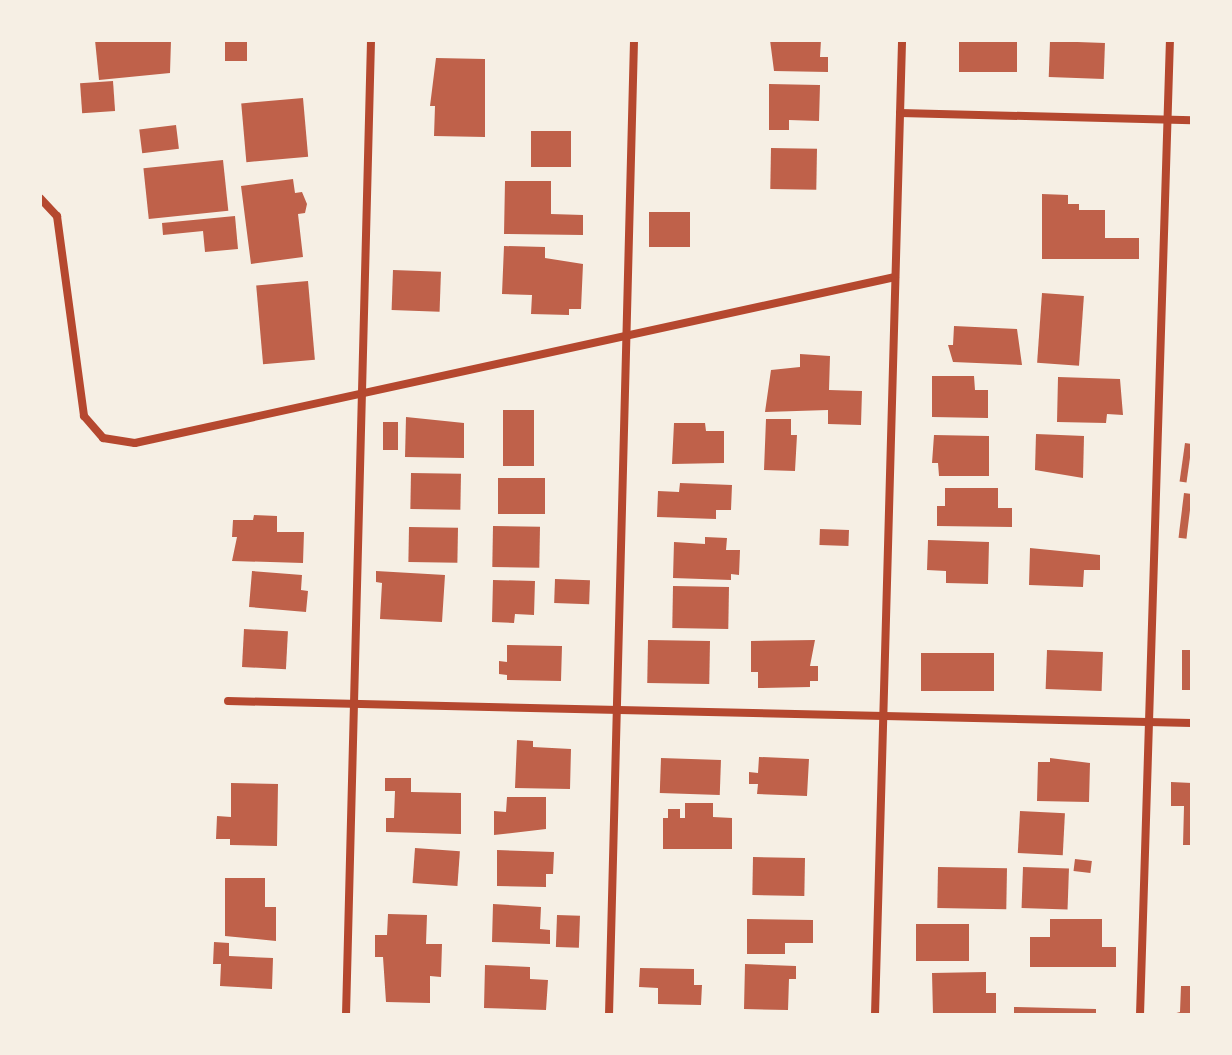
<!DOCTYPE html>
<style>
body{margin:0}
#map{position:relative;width:1232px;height:1055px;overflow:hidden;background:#f6efe4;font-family:Montserrat,sans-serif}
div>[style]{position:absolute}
.building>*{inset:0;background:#bf614a;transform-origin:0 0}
.minor>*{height:8px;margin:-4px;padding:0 4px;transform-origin:4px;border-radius:4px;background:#b5482f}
span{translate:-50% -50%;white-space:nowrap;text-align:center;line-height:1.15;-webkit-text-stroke:8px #f6efe4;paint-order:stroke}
.frame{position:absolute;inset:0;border:42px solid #f6efe4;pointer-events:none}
</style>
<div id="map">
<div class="building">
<i style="clip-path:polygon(95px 40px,171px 40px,170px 73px,99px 80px)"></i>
<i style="left:225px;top:40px;width:22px;height:21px"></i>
<i style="clip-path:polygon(770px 40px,821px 40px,820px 57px,828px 57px,828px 72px,774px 71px)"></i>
<i style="left:959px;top:40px;width:58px;height:32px"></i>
<i style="left:1050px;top:41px;width:55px;height:36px;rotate:2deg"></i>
<i style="clip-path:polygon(436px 58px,485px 59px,485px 137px,434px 136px,435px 106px,430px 106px)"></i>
<i style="left:113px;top:81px;width:30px;height:33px;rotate:86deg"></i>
<i style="clip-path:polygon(769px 84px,820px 85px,819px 121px,789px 120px,789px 130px,769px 130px)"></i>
<i style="left:303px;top:98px;width:59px;height:62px;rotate:85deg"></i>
<i style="left:176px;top:125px;width:24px;height:37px;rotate:83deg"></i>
<i style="left:531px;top:131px;width:40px;height:36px"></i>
<i style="left:771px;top:148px;width:46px;height:41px;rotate:1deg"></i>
<i style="left:223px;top:160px;width:51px;height:80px;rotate:84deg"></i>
<i style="clip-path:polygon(293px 179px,295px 193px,302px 192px,307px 204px,305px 213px,298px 214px,303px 257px,251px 264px,241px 186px)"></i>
<i style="clip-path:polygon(505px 181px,551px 181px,551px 214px,583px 215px,583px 235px,504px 234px)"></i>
<i style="clip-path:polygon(1042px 194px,1068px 195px,1068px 204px,1079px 204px,1079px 210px,1105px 210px,1105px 238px,1139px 238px,1139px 259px,1042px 259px)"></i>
<i style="left:649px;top:212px;width:41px;height:35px"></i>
<i style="clip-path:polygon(235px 216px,238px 249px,205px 252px,203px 231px,163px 235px,162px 223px)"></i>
<i style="clip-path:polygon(504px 246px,545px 247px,545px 258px,583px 264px,581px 309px,569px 309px,569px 315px,531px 314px,532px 295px,502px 294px)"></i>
<i style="left:393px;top:270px;width:48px;height:40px;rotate:2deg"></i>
<i style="left:308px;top:281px;width:79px;height:52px;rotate:85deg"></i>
<i style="left:1042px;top:293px;width:42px;height:70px;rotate:4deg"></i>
<i style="clip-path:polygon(954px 326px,1017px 329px,1022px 365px,953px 362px,948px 345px,953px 345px)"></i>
<i style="clip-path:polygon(800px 354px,830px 356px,829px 390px,862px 391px,861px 425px,828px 424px,828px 410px,765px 412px,771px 370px,800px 367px)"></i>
<i style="clip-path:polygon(932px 376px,974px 376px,975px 390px,988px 390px,988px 418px,932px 417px)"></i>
<i style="clip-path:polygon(1058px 377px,1120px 379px,1123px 415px,1107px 414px,1106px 423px,1057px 422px)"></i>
<i style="left:503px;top:410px;width:31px;height:56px"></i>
<i style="clip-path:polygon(406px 417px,464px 423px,464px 458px,405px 457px)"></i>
<i style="clip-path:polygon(766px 419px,791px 419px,791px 435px,797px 435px,795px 471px,764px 470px)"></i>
<i style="left:383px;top:422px;width:15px;height:28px"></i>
<i style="clip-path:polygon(674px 423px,705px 423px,706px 431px,724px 431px,724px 463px,672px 464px)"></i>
<i style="clip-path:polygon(1036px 434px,1084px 436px,1083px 478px,1035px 470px)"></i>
<i style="clip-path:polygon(934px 435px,989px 436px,989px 476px,939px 476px,938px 463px,932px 463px)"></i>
<i style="left:1185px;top:443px;width:7px;height:39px;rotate:8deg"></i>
<i style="left:411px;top:473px;width:50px;height:36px;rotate:1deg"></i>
<i style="left:498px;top:478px;width:47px;height:36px"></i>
<i style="clip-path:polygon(680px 483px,732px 485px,731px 510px,716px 510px,716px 519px,657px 517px,658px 491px,679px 492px)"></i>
<i style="clip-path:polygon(945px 488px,998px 488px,998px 508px,1012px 508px,1012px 527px,937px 526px,937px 506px,945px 506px)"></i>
<i style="left:1184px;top:493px;width:8px;height:45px;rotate:7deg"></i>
<i style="clip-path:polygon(254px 515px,277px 516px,277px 532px,304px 532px,303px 563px,232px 561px,237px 537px,232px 537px,233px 520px,253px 520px)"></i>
<i style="left:493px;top:526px;width:47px;height:41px;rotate:1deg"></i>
<i style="left:409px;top:527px;width:49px;height:35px;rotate:1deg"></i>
<i style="left:820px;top:529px;width:29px;height:16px;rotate:2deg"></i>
<i style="clip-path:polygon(705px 537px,727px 538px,726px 550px,740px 550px,739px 575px,731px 574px,731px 580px,673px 578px,674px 542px,705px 544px)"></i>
<i style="clip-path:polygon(928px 540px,989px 542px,988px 584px,946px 583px,946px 571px,927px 570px)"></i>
<i style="clip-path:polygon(1030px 548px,1100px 555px,1100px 570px,1084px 570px,1083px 587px,1029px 585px)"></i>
<i style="clip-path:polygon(252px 571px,302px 575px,301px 590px,308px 591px,306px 612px,249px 607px)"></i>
<i style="clip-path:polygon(376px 571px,445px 575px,442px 622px,380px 619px,382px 583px,376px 582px)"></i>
<i style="left:555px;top:579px;width:35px;height:24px;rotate:2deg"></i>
<i style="clip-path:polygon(493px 580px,535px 581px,534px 615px,515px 614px,514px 623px,492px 622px)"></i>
<i style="left:673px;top:586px;width:56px;height:42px;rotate:1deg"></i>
<i style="left:244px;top:629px;width:44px;height:38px;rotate:3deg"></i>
<i style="left:648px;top:640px;width:62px;height:43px;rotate:1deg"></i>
<i style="clip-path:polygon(815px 640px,810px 666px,818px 666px,818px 681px,810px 681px,810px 687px,758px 688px,758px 672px,751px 672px,751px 641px)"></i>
<i style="clip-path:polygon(507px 645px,562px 646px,561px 681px,507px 680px,507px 675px,499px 674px,499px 661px,507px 662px)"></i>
<i style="left:1047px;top:650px;width:56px;height:39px;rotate:2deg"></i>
<i style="left:1182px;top:650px;width:10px;height:40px"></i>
<i style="left:921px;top:653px;width:73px;height:38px"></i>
<i style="clip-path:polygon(517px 740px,533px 741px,533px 747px,571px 749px,570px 789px,515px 788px)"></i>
<i style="clip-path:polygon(759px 757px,809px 759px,807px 796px,757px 794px,758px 784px,749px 784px,749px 772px,758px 773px)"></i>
<i style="left:661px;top:758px;width:60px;height:35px;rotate:2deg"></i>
<i style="clip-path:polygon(1050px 758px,1090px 763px,1089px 802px,1037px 801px,1038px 762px,1050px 762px)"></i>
<i style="clip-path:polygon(385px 778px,411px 778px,411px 792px,461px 793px,461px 834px,386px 832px,386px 818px,394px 818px,395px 791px,385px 791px)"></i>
<i style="clip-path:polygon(1171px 782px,1192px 783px,1192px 845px,1183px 845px,1184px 806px,1171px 806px)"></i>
<i style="clip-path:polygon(231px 783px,278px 784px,277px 846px,230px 845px,230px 839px,216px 839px,217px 816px,231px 817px)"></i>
<i style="clip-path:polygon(507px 797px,546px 797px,546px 829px,494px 835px,494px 811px,506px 812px)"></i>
<i style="clip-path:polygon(685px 803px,713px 803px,713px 817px,732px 818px,732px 849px,663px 849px,663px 818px,668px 818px,668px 809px,680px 809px,680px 818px,685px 818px)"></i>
<i style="left:1020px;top:811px;width:45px;height:42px;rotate:3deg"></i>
<i style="left:415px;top:848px;width:45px;height:35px;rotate:4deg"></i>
<i style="clip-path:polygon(497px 850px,554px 852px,553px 874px,546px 874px,546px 887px,497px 886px)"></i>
<i style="left:753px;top:857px;width:52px;height:38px;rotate:1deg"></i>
<i style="left:1075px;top:859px;width:17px;height:12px;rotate:7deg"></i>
<i style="left:938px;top:867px;width:69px;height:41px;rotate:1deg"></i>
<i style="left:1023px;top:867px;width:46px;height:41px;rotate:2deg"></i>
<i style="clip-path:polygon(225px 878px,265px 878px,265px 907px,276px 907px,276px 941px,225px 936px)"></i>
<i style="clip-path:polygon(493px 904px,541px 907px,540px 929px,550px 930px,550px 944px,492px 942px)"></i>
<i style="clip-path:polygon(388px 914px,427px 915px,426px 944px,442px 944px,441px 977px,430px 976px,430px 1003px,386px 1002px,383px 957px,375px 957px,375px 935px,387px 935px)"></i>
<i style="left:557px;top:915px;width:23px;height:32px;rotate:2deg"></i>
<i style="clip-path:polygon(747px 919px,813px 920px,813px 943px,785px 943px,785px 954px,747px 954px)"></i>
<i style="clip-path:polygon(1050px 919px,1102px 919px,1102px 947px,1116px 947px,1116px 967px,1030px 967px,1030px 937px,1050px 937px)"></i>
<i style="left:916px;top:924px;width:53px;height:37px"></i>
<i style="clip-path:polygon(214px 942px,229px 943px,229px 956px,273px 958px,272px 989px,220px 986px,221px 964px,213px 964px)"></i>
<i style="clip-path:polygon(745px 964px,796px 966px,796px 979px,789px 979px,788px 1010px,744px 1009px)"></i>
<i style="clip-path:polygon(485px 965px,530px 967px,530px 979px,548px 980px,546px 1010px,484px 1008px)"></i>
<i style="clip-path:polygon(640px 968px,694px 969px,694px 985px,702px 985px,701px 1005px,658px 1004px,658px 988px,639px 987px)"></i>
<i style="clip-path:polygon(986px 972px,986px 993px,996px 993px,996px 1015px,933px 1015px,932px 973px)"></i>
<i style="clip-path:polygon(1181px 986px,1192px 986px,1192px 1015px,1169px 1015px,1180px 1012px)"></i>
<i style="clip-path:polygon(1014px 1007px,1096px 1009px,1096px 1015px,1014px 1015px)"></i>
</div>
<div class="minor">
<i style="left:900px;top:113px;width:292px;rotate:1.4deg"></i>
<i style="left:40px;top:198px;width:25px;rotate:47deg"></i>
<i style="left:57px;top:216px;width:202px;rotate:82.3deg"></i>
<i style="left:84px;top:416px;width:29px;rotate:49deg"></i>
<i style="left:103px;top:438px;width:32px;rotate:9deg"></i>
<i style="left:135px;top:443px;width:778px;rotate:-12.32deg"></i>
<i style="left:228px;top:701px;width:964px;rotate:1.31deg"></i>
<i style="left:346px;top:1015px;width:975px;rotate:-88.53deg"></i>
<i style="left:609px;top:1015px;width:975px;rotate:-88.53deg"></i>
<i style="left:875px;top:1015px;width:975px;rotate:-88.41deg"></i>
<i style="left:1140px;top:1015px;width:975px;rotate:-88.24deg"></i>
</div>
<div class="frame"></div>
</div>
